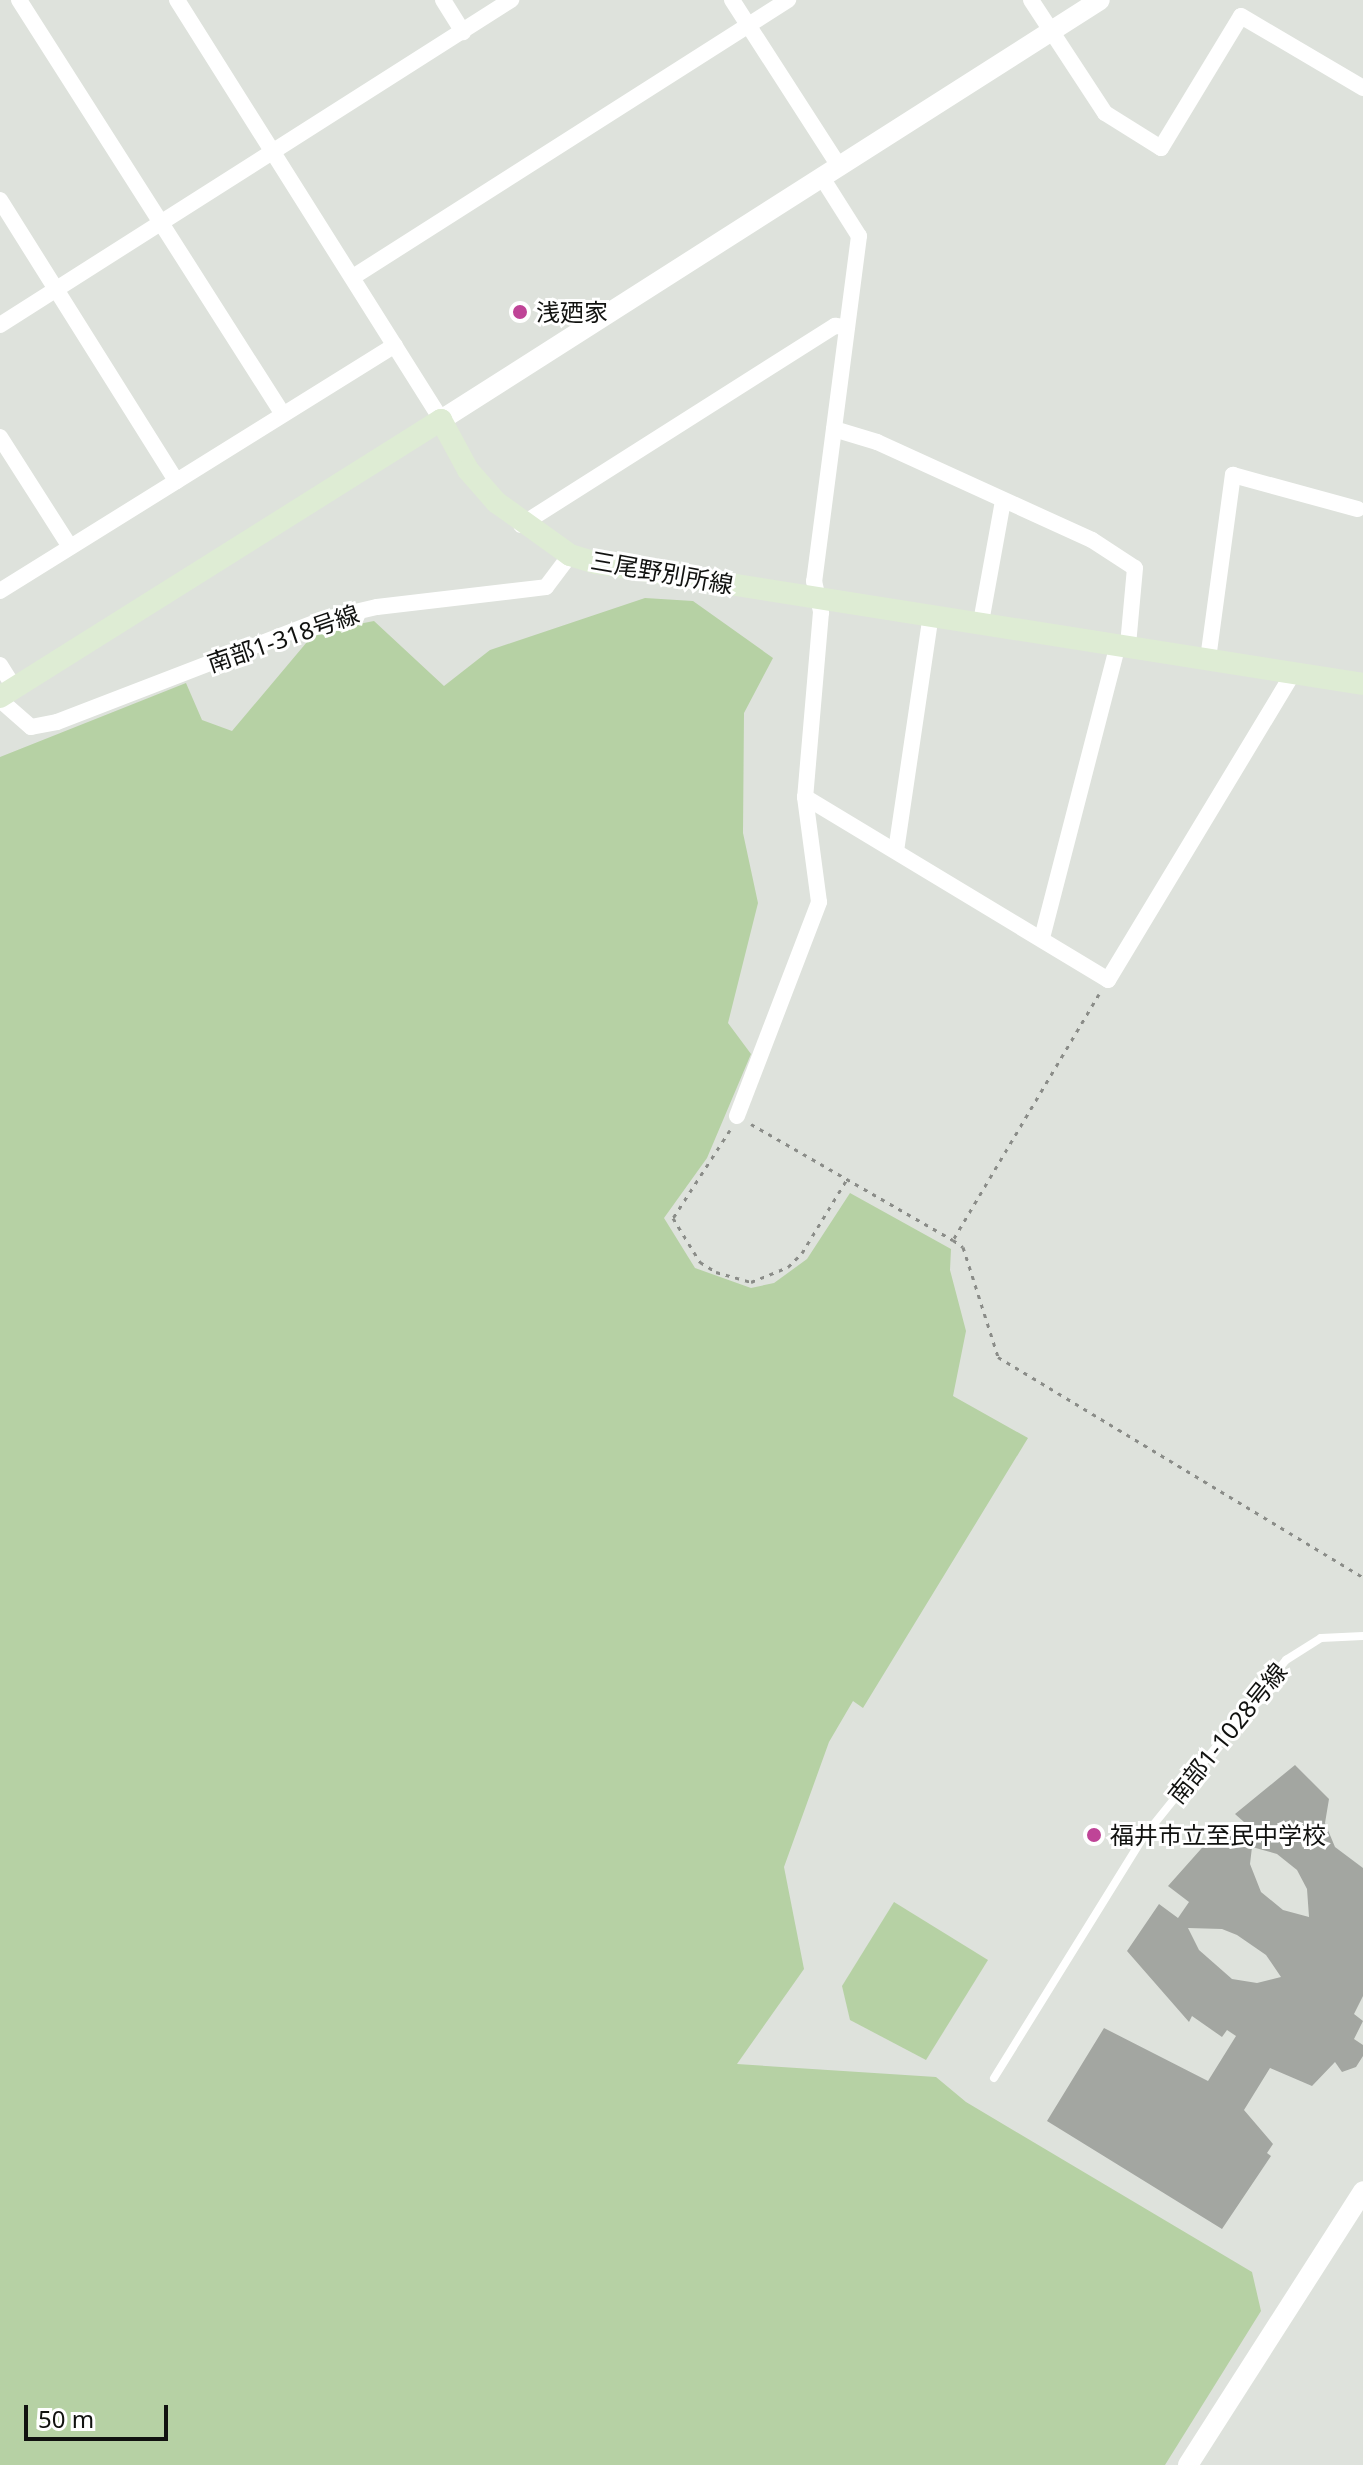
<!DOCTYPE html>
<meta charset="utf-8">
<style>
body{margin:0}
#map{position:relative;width:1363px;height:2465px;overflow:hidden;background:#dee2dc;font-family:"Noto Sans","Noto Sans JP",sans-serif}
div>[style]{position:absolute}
.green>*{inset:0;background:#b6d1a4}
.building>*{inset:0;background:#a3a6a1}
.path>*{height:3px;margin-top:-1.5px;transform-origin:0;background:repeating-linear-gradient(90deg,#8a8c88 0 4px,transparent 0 10px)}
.service>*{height:8px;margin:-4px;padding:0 4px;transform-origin:4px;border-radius:4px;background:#fff}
.minor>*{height:16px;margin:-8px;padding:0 8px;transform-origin:8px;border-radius:8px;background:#fff}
.tertiary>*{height:20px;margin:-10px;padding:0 10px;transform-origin:10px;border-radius:10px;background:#fff}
.secondary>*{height:22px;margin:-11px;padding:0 11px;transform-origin:11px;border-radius:11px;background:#deecd4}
.dots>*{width:22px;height:22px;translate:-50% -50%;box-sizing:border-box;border:4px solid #fff;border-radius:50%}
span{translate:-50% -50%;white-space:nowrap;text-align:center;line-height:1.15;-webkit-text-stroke:6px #fff;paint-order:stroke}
.poi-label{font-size:24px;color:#111210}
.left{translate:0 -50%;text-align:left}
.street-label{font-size:24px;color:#111210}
.scale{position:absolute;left:24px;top:2405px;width:144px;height:36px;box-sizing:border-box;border:4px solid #111210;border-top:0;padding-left:10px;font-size:24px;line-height:28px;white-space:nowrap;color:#111210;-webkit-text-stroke:6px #fff;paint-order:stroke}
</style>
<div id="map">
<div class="green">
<i style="clip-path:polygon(645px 598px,693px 601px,773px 658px,744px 713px,743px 833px,758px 903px,728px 1023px,751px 1054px,707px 1158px,664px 1218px,695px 1268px,751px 1288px,774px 1283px,807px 1259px,850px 1193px,951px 1249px,950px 1270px,966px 1331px,953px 1396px,1028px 1438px,863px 1708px,853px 1701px,829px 1742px,784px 1867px,804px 1969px,737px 2064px,936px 2077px,966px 2102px,1252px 2272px,1261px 2311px,1165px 2465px,0 2465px,0 757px,186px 683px,202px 720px,232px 731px,312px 636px,338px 628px,374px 621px,444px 686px,490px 650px)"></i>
<i style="clip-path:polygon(894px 1902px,988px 1960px,926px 2060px,850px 2020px,842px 1986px)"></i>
</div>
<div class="building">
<i style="clip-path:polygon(evenodd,1295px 1765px,1329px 1799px,1325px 1823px,1335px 1847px,1363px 1868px,1363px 1996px,1354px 2014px,1363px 2021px,1354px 2039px,1363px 2045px,1363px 2056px,1356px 2067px,1342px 2072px,1335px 2062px,1312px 2086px,1270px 2068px,1244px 2110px,1273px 2144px,1267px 2153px,1271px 2156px,1222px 2229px,1047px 2121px,1104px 2028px,1208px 2081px,1236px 2036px,1227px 2030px,1222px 2037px,1192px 2016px,1189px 2022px,1127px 1951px,1159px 1904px,1178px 1918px,1189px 1902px,1168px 1886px,1217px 1831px,1227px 1840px,1244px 1822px,1235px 1814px,1295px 1765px,1252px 1847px,1277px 1854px,1297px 1870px,1307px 1889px,1309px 1917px,1283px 1910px,1261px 1892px,1250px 1864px,1252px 1847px,1295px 1765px,1188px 1928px,1222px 1929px,1237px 1935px,1266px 1955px,1281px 1977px,1257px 1983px,1232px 1979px,1199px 1950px,1188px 1928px)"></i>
</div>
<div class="path">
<i style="left:1099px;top:994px;width:286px;rotate:120.7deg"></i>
<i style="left:953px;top:1240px;width:12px;rotate:35deg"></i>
<i style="left:963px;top:1247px;width:115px;rotate:72.3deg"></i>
<i style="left:998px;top:1357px;width:426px;rotate:31.1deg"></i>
<i style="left:751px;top:1124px;width:233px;rotate:29.9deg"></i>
<i style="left:730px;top:1130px;width:105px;rotate:122.9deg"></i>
<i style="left:673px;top:1218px;width:52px;rotate:58.5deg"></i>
<i style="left:700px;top:1262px;width:19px;rotate:32deg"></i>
<i style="left:716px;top:1272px;width:36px;rotate:16deg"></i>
<i style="left:751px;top:1282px;width:40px;rotate:-22deg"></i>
<i style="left:788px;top:1267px;width:20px;rotate:-45deg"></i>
<i style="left:802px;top:1253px;width:87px;rotate:-58.7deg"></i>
</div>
<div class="service">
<i style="left:994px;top:2078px;width:281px;rotate:-58.2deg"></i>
<i style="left:1142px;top:1839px;width:230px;rotate:-51.2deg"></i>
<i style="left:1286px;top:1660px;width:41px;rotate:-32.2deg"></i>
<i style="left:1321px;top:1638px;width:42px;rotate:-2.7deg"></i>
</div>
<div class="minor">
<i style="left:19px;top:0;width:491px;rotate:57.5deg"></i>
<i style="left:177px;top:0;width:496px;rotate:57.8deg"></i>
<i style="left:443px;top:0;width:38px;rotate:58deg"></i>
<i style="left:732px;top:0;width:197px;rotate:57.2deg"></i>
<i style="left:1031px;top:0;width:135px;rotate:56.8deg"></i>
<i style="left:1105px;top:113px;width:66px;rotate:32deg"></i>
<i style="left:1161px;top:148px;width:154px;rotate:-58.8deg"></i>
<i style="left:1241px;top:16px;width:142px;rotate:30.5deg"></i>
<i style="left:821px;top:176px;width:71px;rotate:57.7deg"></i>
<i style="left:859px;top:236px;width:348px;rotate:97.4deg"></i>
<i style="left:814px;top:581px;width:32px;rotate:77deg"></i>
<i style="left:821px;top:612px;width:186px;rotate:94.9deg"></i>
<i style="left:805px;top:797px;width:354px;rotate:31.1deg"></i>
<i style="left:1108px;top:980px;width:358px;rotate:-58.9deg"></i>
<i style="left:0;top:200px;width:332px;rotate:57.9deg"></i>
<i style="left:353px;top:277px;width:516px;rotate:-32.49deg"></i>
<i style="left:0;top:325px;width:606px;rotate:-32.46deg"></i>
<i style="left:834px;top:429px;width:45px;rotate:16.8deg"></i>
<i style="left:877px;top:442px;width:236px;rotate:24.5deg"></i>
<i style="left:1092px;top:540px;width:51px;rotate:33.1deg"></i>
<i style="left:1135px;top:568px;width:77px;rotate:95.2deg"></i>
<i style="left:0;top:437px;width:130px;rotate:57.5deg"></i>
<i style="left:521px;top:525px;width:372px;rotate:-32.4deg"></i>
<i style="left:835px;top:326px;width:12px;rotate:5deg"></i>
<i style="left:0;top:591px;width:465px;rotate:-31.9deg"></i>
<i style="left:981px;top:622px;width:123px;rotate:-79.7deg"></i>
<i style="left:1208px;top:659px;width:186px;rotate:-82.3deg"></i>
<i style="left:1233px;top:475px;width:129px;rotate:15.3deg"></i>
<i style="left:0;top:665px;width:26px;rotate:58deg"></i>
<i style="left:0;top:700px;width:41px;rotate:41.1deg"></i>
<i style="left:31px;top:727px;width:26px;rotate:-11deg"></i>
<i style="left:57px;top:722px;width:283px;rotate:-21.1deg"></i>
<i style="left:321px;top:620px;width:57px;rotate:-13.1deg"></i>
<i style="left:377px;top:607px;width:170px;rotate:-6.7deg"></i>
<i style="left:546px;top:587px;width:40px;rotate:-53deg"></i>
<i style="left:896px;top:851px;width:240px;rotate:-81.6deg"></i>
<i style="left:1042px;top:938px;width:304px;rotate:-75.5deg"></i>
<i style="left:737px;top:1116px;width:229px;rotate:-69deg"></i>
<i style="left:819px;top:902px;width:106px;rotate:-97.6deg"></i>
</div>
<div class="tertiary">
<i style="left:441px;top:420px;width:781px;rotate:-32.51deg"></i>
<i style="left:1188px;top:2465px;width:325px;rotate:-57.4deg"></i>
</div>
<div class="secondary">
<i style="left:0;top:697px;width:521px;rotate:-32.13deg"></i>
<i style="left:441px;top:420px;width:57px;rotate:61.6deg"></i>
<i style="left:468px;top:470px;width:43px;rotate:48.8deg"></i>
<i style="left:496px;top:502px;width:91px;rotate:35.6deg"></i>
<i style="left:570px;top:555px;width:27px;rotate:17deg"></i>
<i style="left:596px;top:563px;width:776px;rotate:8.96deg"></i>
</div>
<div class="dots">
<i style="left:520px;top:312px;background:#bf4497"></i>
<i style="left:1094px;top:1835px;background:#bf4497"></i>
</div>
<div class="poi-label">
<span class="left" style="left:536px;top:312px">浅廼家</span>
<span class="left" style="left:1110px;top:1835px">福井市立至民中学校</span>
</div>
<div class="street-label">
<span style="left:662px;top:572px;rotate:10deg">三尾野別所線</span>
<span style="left:283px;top:638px;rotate:-19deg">南部1-318号線</span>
<span style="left:1227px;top:1733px;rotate:-51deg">南部1-1028号線</span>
</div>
<div class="scale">50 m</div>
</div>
